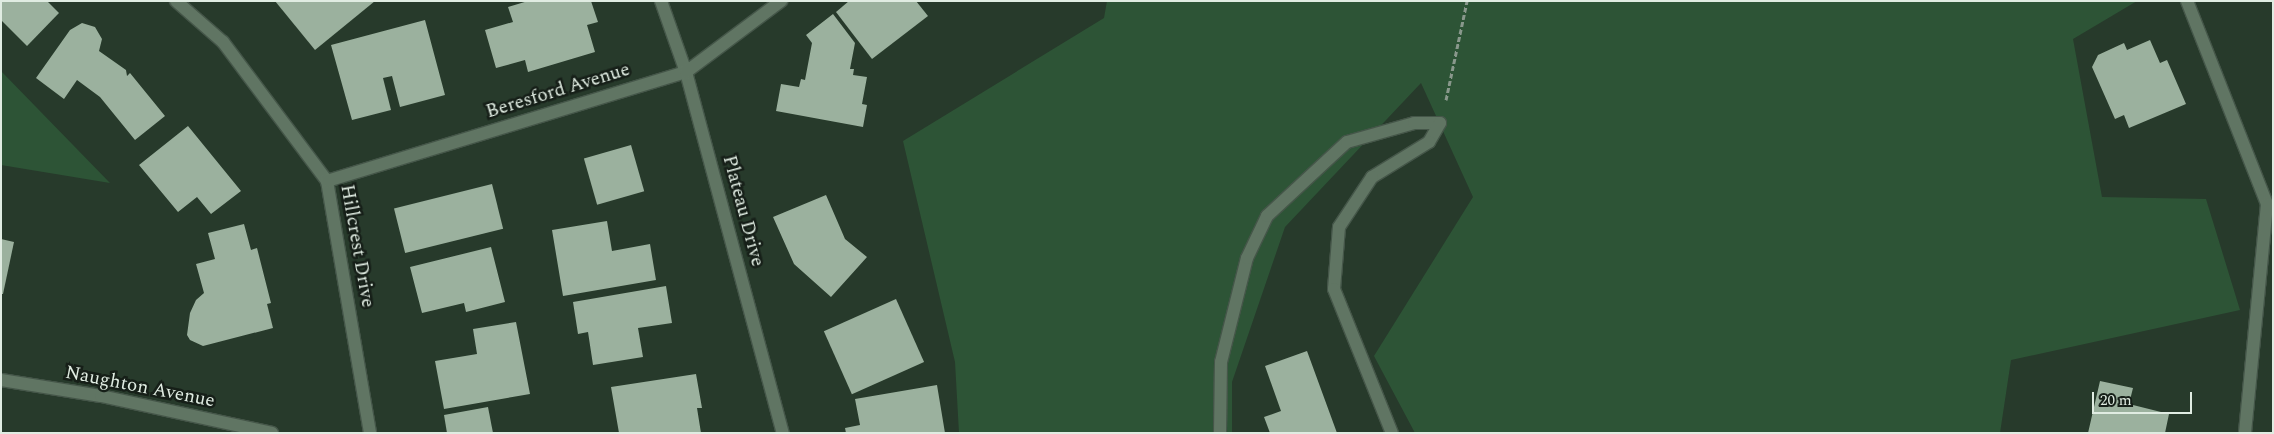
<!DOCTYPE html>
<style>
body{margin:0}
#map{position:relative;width:2274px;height:434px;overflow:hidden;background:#273a2b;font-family:Spectral,serif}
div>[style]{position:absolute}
.green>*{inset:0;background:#2d5436}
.building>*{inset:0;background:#9bb19e;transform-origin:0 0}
.path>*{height:3px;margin-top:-1.5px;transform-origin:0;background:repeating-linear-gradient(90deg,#89988c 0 5px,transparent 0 7.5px)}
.roads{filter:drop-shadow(1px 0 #455649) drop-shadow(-1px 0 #455649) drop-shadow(0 1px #455649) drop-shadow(0 -1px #455649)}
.minor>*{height:12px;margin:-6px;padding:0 6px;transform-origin:6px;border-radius:6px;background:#607563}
span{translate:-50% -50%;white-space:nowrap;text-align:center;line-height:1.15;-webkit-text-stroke:5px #161f18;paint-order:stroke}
.street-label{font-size:19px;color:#e0ece2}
.frame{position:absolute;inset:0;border:2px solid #e0ece2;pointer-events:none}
.scale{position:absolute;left:2092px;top:392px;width:100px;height:22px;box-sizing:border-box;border:2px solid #e0ece2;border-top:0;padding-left:6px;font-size:15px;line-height:18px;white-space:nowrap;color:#e0ece2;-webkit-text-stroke:4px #161f18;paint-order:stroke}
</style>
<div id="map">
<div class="green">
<i style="clip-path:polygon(1107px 1px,2137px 1px,2073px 39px,2102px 197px,2206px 199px,2240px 310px,2011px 360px,2000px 433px,1415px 433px,1374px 356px,1473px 197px,1421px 83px,1285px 227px,1232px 382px,1232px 433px,959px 433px,955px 362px,903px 141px,1104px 18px)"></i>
<i style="clip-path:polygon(1px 71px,110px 183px,1px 165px)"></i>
</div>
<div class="building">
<i style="clip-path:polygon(1px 1px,47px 1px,59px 13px,27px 46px,1px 20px)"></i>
<i style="clip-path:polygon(275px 1px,375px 1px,315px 50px)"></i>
<i style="clip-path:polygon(528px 1px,591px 1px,598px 22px,587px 25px,595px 52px,528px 72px,525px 60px,496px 68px,485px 30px,513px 22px,508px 7px)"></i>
<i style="clip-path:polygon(849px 1px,916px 1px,928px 16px,872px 59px,836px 12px)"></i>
<i style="clip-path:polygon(833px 14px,855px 43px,850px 69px,854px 69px,853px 75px,867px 77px,862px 104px,867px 105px,863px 127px,776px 111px,781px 84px,799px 87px,801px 79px,805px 80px,812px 43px,806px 35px)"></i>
<i style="clip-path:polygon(425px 20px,445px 95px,400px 107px,392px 76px,383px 78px,391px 110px,352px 120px,331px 45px)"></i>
<i style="clip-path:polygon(82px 23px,95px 27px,102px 39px,99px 51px,126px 70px,127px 76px,130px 73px,165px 116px,135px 140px,100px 97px,77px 80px,64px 99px,36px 78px,70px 30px)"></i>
<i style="clip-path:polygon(2150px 40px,2160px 63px,2167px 60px,2186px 104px,2129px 128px,2124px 115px,2115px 119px,2092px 67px,2098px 55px,2124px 43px,2127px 50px)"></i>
<i style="clip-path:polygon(188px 126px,241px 191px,211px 214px,197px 197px,178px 212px,139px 165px)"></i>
<i style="left:631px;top:145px;width:48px;height:49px;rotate:74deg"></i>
<i style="left:492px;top:184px;width:46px;height:101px;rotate:76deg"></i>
<i style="clip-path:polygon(826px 195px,845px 239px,867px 257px,831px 297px,794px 264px,773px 217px)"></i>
<i style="clip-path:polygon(607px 221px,612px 251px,650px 244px,656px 280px,563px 296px,552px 230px)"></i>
<i style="clip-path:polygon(244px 224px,251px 250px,257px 248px,271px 303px,267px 304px,273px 328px,203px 346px,190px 340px,187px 335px,190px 313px,196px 300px,204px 293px,196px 264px,215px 259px,208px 233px)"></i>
<i style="clip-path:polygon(1px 239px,14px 242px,3px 294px,1px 294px)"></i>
<i style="clip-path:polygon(491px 247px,505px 302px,466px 312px,464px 303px,422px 313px,410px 267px)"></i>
<i style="clip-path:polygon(666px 286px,672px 323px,638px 328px,643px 357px,593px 365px,588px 332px,578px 334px,573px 302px)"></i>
<i style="left:896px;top:299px;width:69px;height:79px;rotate:66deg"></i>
<i style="clip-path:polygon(516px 322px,530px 394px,444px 409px,435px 361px,477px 354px,473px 329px)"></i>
<i style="clip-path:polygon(1307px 351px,1337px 433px,1270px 433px,1264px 417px,1281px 411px,1265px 366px)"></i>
<i style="clip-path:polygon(696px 374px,702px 408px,697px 408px,701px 433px,619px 433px,611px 387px)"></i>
<i style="clip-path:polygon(2100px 381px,2133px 388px,2129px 404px,2169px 414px,2165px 433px,2088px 433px)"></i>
<i style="clip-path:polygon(937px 385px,945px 433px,846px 433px,845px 428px,860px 425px,855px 399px)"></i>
<i style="clip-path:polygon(488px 407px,493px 433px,447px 433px,444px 415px)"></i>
</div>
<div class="path">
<i style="left:1446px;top:100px;width:101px;rotate:-78deg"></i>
</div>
<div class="roads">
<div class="minor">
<i style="left:176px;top:1px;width:62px;rotate:41.1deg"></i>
<i style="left:223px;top:42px;width:174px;rotate:53.2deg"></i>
<i style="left:327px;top:181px;width:256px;rotate:80.3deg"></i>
<i style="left:661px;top:1px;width:75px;rotate:70.6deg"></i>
<i style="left:686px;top:72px;width:374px;rotate:75deg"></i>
<i style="left:2187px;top:1px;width:218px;rotate:68.5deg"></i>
<i style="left:2267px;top:204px;width:230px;rotate:95.5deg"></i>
<i style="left:327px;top:181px;width:375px;rotate:-16.9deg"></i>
<i style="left:686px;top:72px;width:119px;rotate:-36.8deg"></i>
<i style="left:1px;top:380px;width:101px;rotate:9.1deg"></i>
<i style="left:101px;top:396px;width:175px;rotate:12.2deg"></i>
<i style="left:1220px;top:433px;width:71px;rotate:-89.2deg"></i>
<i style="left:1221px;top:362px;width:107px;rotate:-76deg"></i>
<i style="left:1247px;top:258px;width:47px;rotate:-64.5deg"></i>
<i style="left:1267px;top:216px;width:109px;rotate:-42.8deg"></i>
<i style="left:1347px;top:142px;width:70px;rotate:-15.8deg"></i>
<i style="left:1414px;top:123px;width:26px"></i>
<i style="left:1440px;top:123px;width:22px;rotate:120deg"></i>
<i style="left:1429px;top:142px;width:67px;rotate:148.4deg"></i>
<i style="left:1372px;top:177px;width:60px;rotate:123.4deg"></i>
<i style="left:1339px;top:227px;width:62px;rotate:94.6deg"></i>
<i style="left:1334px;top:289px;width:155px;rotate:68.1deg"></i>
</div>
</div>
<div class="street-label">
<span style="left:558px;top:91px;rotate:-17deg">Beresford Avenue</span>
<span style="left:743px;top:211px;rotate:75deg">Plateau Drive</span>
<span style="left:357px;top:246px;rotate:80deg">Hillcrest Drive</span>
<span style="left:140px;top:387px;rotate:11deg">Naughton Avenue</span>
</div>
<div class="frame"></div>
<div class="scale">20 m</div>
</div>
